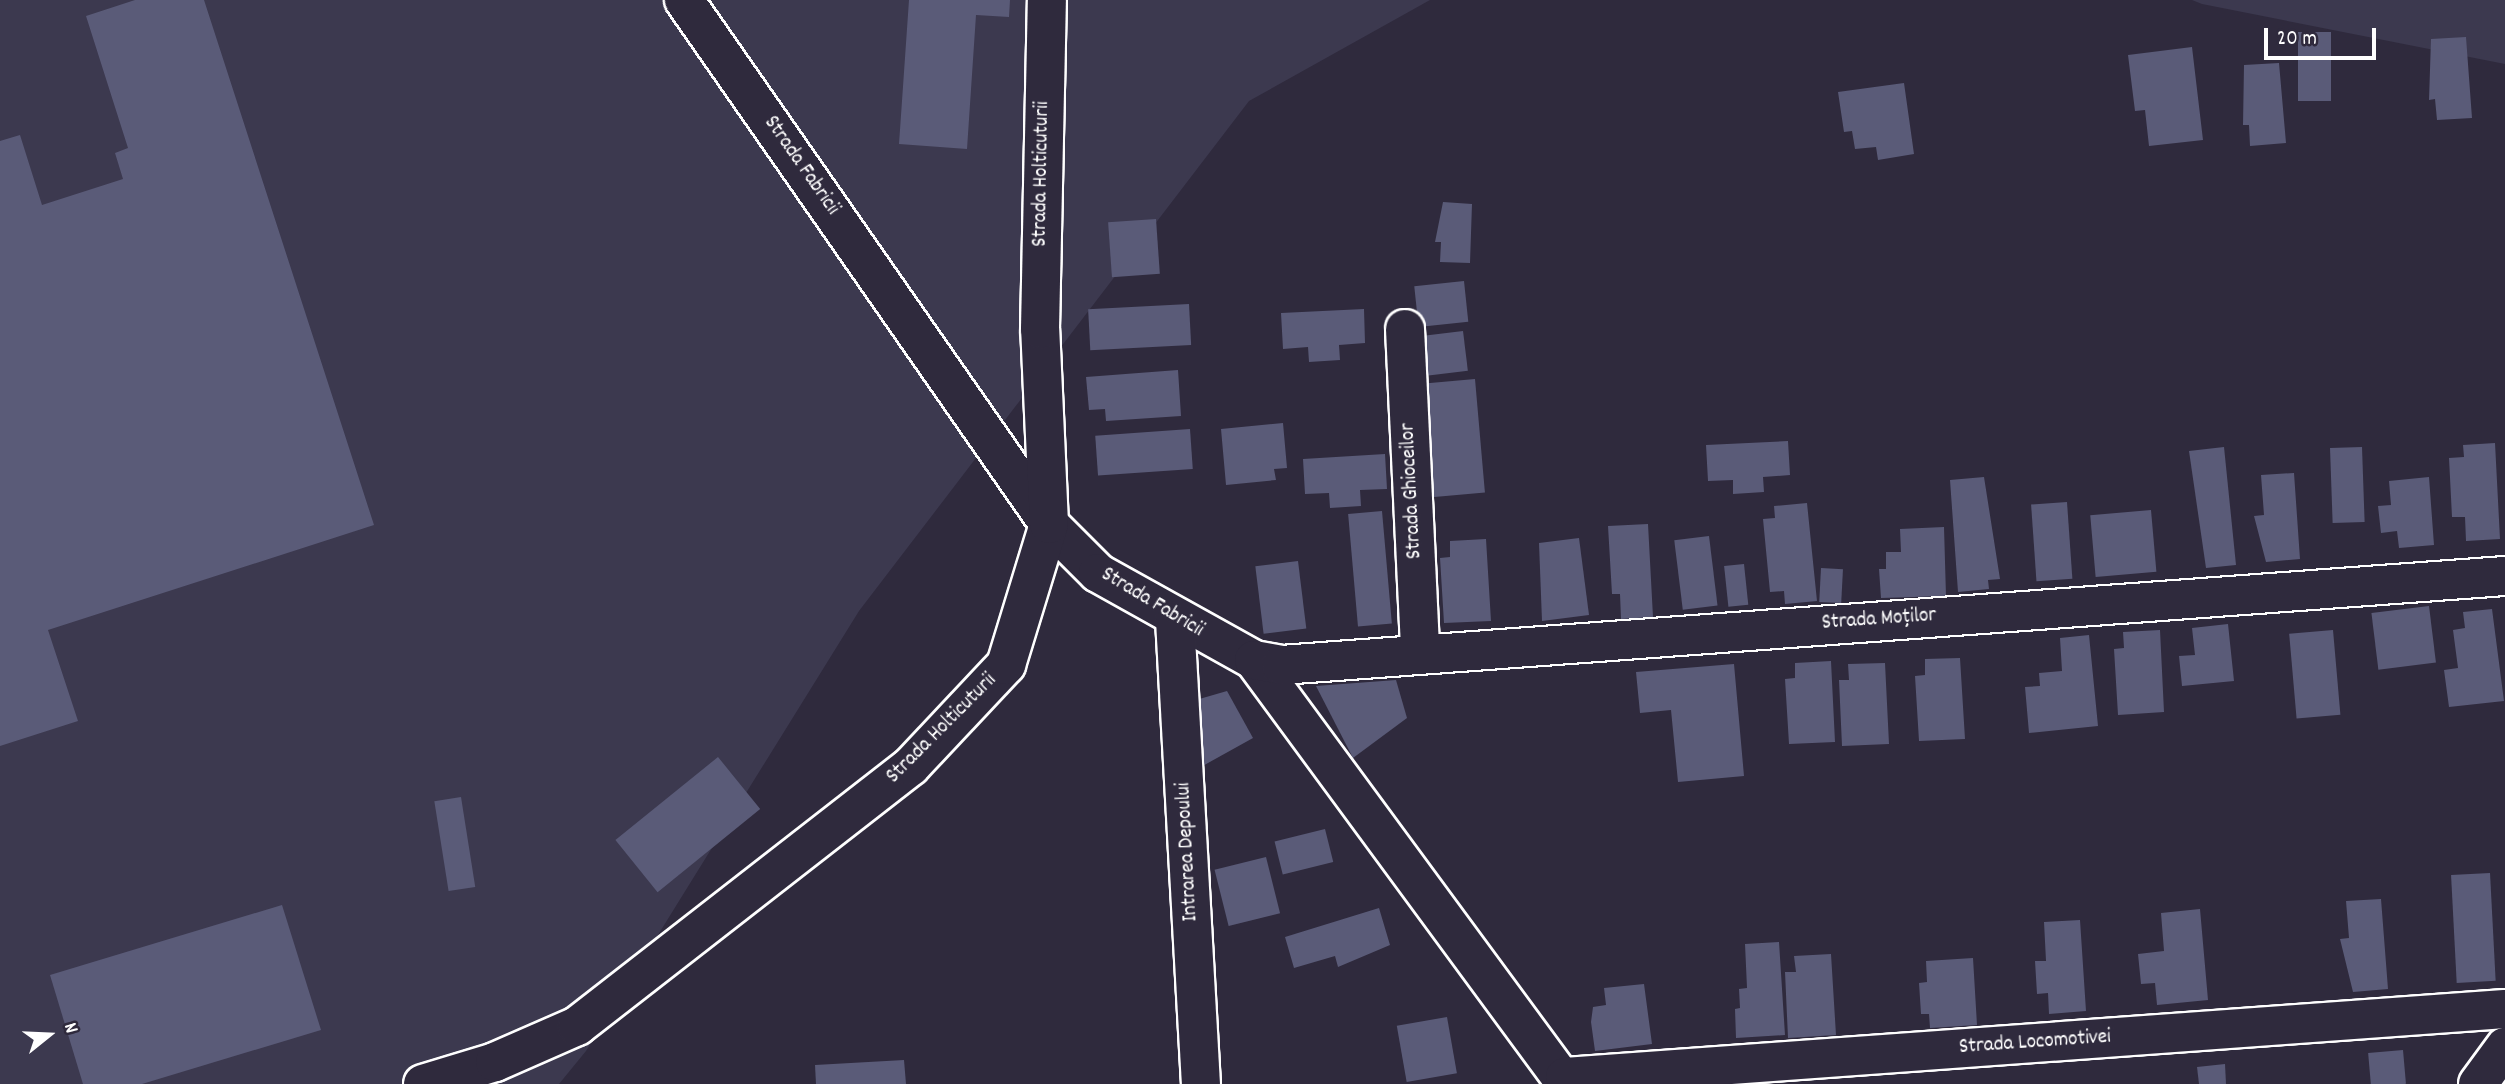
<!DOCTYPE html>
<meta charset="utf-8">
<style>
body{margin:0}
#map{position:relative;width:2505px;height:1084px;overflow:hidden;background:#2f2a3d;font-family:Dekko,sans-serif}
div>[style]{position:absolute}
.built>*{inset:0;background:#3c394f}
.building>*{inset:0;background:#5a5b78;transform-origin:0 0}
.roads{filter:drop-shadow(2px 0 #fff) drop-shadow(-2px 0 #fff) drop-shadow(0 2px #fff) drop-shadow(0 -2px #fff)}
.minor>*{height:38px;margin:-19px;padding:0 19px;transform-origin:19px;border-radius:19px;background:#2f2a3d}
span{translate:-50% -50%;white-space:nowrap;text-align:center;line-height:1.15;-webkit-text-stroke:5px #2f2a3d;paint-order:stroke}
.street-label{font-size:21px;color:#fff}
.north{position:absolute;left:14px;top:1000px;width:70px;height:70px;-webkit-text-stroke:5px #2f2a3d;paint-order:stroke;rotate:72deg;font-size:19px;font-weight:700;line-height:28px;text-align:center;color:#fff}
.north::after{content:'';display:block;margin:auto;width:24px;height:32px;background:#fff;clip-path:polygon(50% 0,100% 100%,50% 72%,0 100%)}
.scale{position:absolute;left:2264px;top:28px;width:112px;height:32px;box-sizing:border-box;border:4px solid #fff;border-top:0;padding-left:9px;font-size:21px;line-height:24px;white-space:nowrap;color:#fff;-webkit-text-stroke:5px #2f2a3d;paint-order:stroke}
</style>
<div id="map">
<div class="built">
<i style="clip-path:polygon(0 0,1430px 0,1249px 101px,859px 611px,586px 1051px,559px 1084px,0 1084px)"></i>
<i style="clip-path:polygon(2192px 0,2505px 0,2505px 64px,2202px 4px)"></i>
</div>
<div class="building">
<i style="clip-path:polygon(135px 0,204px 0,374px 525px,48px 630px,78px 721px,0 746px,0 141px,20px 135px,42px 205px,123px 179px,115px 153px,128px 148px,86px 16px)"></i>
<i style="clip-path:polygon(909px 0,1010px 0,1009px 17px,976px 15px,967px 149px,899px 144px)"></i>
<i style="left:2298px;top:32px;width:33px;height:69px"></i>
<i style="clip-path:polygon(2466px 37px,2472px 118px,2437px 120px,2435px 99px,2429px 100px,2431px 39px)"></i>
<i style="clip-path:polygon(2192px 47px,2203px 140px,2149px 146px,2145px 110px,2135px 111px,2128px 55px)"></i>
<i style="clip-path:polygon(2279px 63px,2286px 143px,2250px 146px,2249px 125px,2243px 125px,2244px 65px)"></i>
<i style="clip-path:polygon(1904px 83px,1914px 154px,1878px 160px,1876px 147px,1855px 149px,1852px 131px,1844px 132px,1838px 92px)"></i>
<i style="clip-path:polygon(1443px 202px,1472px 204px,1470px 263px,1440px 262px,1441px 242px,1435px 242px)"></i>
<i style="left:1156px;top:219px;width:55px;height:48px;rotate:86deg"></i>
<i style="left:1464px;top:281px;width:41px;height:50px;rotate:84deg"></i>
<i style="left:1189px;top:304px;width:41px;height:101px;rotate:87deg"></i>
<i style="clip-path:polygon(1364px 309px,1365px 343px,1339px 345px,1340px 360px,1309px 362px,1308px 347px,1283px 349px,1281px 313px)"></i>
<i style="left:1463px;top:331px;width:40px;height:50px;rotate:83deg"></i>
<i style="clip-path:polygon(1178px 370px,1181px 416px,1106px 421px,1105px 409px,1089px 410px,1086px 377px)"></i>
<i style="left:1475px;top:379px;width:114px;height:62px;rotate:85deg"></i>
<i style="clip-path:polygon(1283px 423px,1287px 468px,1274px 469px,1276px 480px,1226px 485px,1221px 429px)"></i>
<i style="left:1190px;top:429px;width:40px;height:95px;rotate:86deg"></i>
<i style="clip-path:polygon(1788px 441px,1790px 475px,1763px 477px,1764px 492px,1733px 494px,1733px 480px,1708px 481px,1706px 445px)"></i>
<i style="clip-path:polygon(2495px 443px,2500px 539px,2466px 541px,2465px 517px,2452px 517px,2449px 458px,2464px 457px,2463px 445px)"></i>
<i style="clip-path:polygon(2224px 447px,2236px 565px,2206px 568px,2189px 451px)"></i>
<i style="left:2362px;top:447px;width:75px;height:32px;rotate:88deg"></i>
<i style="clip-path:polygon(1385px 454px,1387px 489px,1360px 490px,1361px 506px,1330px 508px,1329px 493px,1305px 494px,1303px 459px)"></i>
<i style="clip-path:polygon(2294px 473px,2300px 559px,2266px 562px,2254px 516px,2264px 515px,2261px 475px)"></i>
<i style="clip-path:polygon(1984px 477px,2000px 579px,1988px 580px,1989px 589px,1958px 592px,1950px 480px)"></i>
<i style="clip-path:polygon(2429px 477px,2434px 545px,2399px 548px,2397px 531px,2381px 533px,2378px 506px,2391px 505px,2389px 481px)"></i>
<i style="left:2067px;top:502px;width:77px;height:36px;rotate:86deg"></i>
<i style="clip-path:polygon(1807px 503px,1817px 601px,1785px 604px,1784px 591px,1770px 592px,1763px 519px,1775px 518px,1774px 506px)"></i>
<i style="left:2151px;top:510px;width:62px;height:61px;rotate:85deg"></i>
<i style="left:1382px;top:511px;width:113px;height:34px;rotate:85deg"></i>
<i style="clip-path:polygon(1648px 524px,1653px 617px,1621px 619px,1620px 594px,1612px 594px,1608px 526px)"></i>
<i style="clip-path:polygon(1944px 527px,1946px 596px,1881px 598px,1879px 569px,1886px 569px,1886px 552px,1901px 552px,1900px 529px)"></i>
<i style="left:1709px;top:536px;width:70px;height:35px;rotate:83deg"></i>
<i style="clip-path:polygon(1579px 538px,1589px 615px,1542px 621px,1539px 543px)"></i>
<i style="clip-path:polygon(1486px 539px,1491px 621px,1444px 623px,1440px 558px,1450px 557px,1450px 541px)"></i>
<i style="left:1298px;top:561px;width:68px;height:43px;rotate:83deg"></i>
<i style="left:1744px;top:564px;width:41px;height:20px;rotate:84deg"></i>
<i style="left:1821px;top:568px;width:22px;height:34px;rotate:3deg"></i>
<i style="left:2429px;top:606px;width:57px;height:58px;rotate:83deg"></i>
<i style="clip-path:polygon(2492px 609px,2504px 701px,2449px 707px,2444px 670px,2458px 668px,2453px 630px,2465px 628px,2463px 612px)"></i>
<i style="clip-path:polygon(2228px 624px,2234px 681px,2182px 686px,2179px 656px,2195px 655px,2192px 628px)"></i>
<i style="clip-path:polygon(2160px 630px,2164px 712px,2118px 715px,2114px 649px,2124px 648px,2123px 632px)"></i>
<i style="left:2333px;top:630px;width:85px;height:44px;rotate:85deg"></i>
<i style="clip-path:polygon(2089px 635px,2098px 726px,2029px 733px,2025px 687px,2040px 686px,2039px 673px,2062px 671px,2060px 638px)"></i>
<i style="clip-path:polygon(1960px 658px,1965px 739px,1919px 741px,1915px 676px,1925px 675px,1925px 659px)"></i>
<i style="clip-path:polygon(1831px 661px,1835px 742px,1789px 744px,1785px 679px,1795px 678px,1795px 663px)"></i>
<i style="clip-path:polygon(1885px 663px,1889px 744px,1842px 746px,1839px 680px,1849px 680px,1848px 664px)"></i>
<i style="clip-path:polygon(1734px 664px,1744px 776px,1678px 782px,1671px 710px,1640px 713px,1636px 672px)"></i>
<i style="clip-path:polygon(1396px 680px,1407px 718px,1353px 758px,1316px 686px)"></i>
<i style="clip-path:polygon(1227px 691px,1253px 738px,1190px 773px,1189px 702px)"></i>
<i style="left:718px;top:757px;width:67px;height:132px;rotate:51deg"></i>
<i style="left:461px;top:797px;width:91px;height:27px;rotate:81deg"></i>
<i style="left:1325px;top:829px;width:34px;height:52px;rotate:76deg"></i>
<i style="left:1266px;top:857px;width:58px;height:53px;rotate:76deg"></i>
<i style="left:2490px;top:873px;width:108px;height:39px;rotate:87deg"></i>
<i style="clip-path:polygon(2381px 899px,2388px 989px,2353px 992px,2340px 939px,2349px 938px,2346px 901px)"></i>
<i style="clip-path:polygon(282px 905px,321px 1030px,142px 1084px,83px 1084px,50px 975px)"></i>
<i style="clip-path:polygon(1379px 908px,1390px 945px,1338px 967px,1335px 956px,1294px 968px,1285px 937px)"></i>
<i style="clip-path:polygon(2200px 909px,2208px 1000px,2157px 1005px,2155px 983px,2141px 984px,2138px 954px,2164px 951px,2161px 913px)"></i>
<i style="clip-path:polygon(2080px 920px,2086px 1011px,2049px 1014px,2048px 993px,2037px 994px,2035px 961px,2046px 961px,2044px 922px)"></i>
<i style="clip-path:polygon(1779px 942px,1785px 1035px,1736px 1038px,1735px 1009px,1740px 1008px,1739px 989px,1747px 988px,1745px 944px)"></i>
<i style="clip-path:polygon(1831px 954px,1836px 1035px,1788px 1038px,1785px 972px,1796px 972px,1794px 956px)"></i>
<i style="clip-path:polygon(1973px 958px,1977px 1025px,1930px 1028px,1929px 1014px,1921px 1014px,1919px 983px,1927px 982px,1926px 961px)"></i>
<i style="clip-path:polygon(1644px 984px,1652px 1044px,1595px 1051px,1591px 1022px,1593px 1007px,1606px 1005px,1604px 988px)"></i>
<i style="left:1447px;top:1017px;width:57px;height:51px;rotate:80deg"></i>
<i style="left:2403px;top:1050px;width:34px;height:35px;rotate:85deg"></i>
<i style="clip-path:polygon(904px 1060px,906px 1084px,816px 1084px,815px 1065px)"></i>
<i style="clip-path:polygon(2225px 1064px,2226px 1084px,2199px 1084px,2197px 1067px)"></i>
</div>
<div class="roads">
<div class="minor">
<i style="left:684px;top:0;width:639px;rotate:55.14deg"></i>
<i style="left:1049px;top:524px;width:69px;rotate:45deg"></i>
<i style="left:1098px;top:573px;width:179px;rotate:29.1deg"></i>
<i style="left:1254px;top:660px;width:526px;rotate:53.65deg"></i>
<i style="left:1405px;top:329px;width:324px;rotate:87.3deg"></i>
<i style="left:1175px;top:620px;width:465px;rotate:86.8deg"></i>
<i style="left:1254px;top:660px;width:27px;rotate:10deg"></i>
<i style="left:1281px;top:665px;width:1227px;rotate:-4.16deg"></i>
<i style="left:1565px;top:1077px;width:942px;rotate:-4.14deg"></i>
<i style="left:423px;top:1084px;width:75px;rotate:-17deg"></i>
<i style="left:495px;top:1062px;width:90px;rotate:-23.7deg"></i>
<i style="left:577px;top:1026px;width:423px;rotate:-37.9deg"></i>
<i style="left:911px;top:766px;width:139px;rotate:-46.8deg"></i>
<i style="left:1006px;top:665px;width:147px;rotate:-73deg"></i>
<i style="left:1049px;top:524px;width:195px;rotate:-92.6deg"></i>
<i style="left:1040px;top:329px;width:329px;rotate:-88.8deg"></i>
<i style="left:2478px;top:1084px;width:46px;rotate:-53.9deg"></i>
</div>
</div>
<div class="street-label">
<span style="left:801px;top:166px;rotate:55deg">Strada Fabricii</span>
<span style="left:1042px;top:174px;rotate:-89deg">Strada Holticuturii</span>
<span style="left:1412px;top:491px;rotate:-93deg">Strada Ghioceilor</span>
<span style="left:1152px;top:603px;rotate:31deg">Strada Fabricii</span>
<span style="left:1879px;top:620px;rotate:-4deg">Strada Moților</span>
<span style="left:942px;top:729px;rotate:-45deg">Strada Holticuturii</span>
<span style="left:1188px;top:852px;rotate:-93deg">Intrarea Depoului</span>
<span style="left:2035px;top:1043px;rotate:-4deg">Strada Locomotivei</span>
</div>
<div class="north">N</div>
<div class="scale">20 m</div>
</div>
